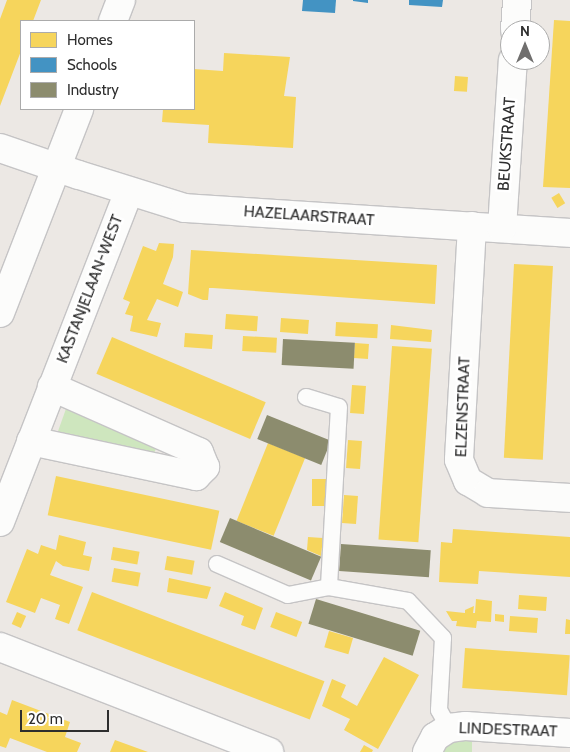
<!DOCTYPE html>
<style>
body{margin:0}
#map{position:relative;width:570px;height:752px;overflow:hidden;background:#ece8e4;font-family:Cabin,sans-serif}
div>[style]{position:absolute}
.green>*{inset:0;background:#cee6be}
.homes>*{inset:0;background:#f6d55c;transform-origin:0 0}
.schools>*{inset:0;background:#4393c3}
.industry>*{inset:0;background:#8c8c6e;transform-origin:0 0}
.roads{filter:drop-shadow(1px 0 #c5c4c5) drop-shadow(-1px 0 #c5c4c5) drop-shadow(0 1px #c5c4c5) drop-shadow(0 -1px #c5c4c5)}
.lane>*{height:16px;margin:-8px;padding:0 8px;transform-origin:8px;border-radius:8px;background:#fcfcfb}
.street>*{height:28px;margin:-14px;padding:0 14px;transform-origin:14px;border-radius:14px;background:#fcfcfb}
.secondary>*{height:28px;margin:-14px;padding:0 14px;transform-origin:14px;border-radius:14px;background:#fcfcfb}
span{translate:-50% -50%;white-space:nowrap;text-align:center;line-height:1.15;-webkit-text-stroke:5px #fff;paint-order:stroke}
.street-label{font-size:16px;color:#2e2e2e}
.legend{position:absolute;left:20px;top:20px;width:175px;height:90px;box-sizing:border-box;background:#fff;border:1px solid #ababab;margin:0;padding:6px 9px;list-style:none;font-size:15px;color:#2e2e2e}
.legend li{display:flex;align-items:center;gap:10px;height:25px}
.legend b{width:25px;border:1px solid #ababab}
.north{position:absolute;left:500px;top:20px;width:50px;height:50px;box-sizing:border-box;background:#fff;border:1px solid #ababab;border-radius:50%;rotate:0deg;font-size:14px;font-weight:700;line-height:20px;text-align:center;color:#2e2e2e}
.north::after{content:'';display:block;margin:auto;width:18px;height:22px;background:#706f6e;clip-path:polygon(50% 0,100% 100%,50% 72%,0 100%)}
.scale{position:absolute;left:20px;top:710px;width:89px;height:22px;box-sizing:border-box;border:2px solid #2e2e2e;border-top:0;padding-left:6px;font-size:15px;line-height:18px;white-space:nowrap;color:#2e2e2e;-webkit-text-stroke:4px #fff;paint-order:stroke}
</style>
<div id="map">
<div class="green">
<i style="clip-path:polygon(67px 406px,158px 443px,153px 456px,57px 434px)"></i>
<i style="clip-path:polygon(472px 738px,472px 752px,438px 752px,450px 740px)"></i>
</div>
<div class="homes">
<i style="clip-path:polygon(7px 0,41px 0,33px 21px,21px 21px,21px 51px,0 106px,0 19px)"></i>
<i style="clip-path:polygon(554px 20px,570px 21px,570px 188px,543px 187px)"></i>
<i style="clip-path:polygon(224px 53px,290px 57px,284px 96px,296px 97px,293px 148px,208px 143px,209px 125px,162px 122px,163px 109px,194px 109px,194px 69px,223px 71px)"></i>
<i style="left:455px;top:76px;width:13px;height:15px;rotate:4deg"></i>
<i style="left:559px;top:193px;width:12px;height:9px;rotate:59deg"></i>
<i style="clip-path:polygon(159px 243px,174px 244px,173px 257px,163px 284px,183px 292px,178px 307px,157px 299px,147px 320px,161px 323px,157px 337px,130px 331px,133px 316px,125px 314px,130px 302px,123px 299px,143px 246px,156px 251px)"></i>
<i style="clip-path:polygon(191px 250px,437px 265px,435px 304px,213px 288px,209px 288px,208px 300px,203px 300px,188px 294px)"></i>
<i style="left:514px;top:264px;width:39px;height:194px;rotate:3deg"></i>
<i style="left:226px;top:314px;width:32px;height:15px;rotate:4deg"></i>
<i style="left:281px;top:318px;width:28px;height:14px;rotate:4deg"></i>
<i style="left:336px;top:322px;width:42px;height:14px;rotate:3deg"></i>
<i style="clip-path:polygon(391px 325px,432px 330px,431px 342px,390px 339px)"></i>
<i style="left:185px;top:333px;width:28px;height:14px;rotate:4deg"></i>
<i style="left:243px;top:336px;width:34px;height:15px;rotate:3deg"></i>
<i style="left:112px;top:337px;width:167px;height:40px;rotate:23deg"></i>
<i style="left:355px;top:343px;width:14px;height:15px;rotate:4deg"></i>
<i style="left:392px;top:346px;width:40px;height:194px;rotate:4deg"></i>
<i style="left:352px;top:385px;width:14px;height:28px;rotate:4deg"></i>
<i style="left:348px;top:440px;width:14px;height:28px;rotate:4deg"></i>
<i style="left:268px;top:443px;width:40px;height:84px;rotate:22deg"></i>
<i style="left:56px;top:476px;width:167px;height:40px;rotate:12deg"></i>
<i style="left:312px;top:479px;width:15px;height:27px"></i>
<i style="left:344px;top:495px;width:14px;height:28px;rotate:4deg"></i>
<i style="clip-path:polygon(453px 529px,570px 537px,570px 577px,479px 571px,478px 584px,439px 582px,441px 542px,452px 543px)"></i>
<i style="clip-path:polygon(59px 535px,86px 542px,83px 555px,92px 557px,89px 571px,63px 566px,56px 561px,50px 575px,83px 587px,69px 624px,55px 619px,60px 605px,41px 598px,35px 613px,6px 602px,27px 549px,38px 554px,41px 545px,56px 550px)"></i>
<i style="clip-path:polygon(308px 537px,323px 538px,321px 556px,307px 550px)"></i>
<i style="left:113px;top:547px;width:27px;height:13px;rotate:10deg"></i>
<i style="left:167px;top:556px;width:28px;height:14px;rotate:10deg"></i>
<i style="left:114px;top:568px;width:27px;height:14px;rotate:10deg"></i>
<i style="clip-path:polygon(169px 578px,211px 587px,207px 599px,167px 592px)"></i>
<i style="left:92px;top:592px;width:249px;height:41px;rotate:21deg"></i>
<i style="clip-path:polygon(225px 592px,263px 608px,255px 630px,241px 625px,244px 616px,219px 606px)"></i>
<i style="left:519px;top:595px;width:28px;height:14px;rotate:4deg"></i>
<i style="clip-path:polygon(476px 599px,492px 601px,491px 622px,477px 621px,476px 628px,456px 626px,457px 621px,452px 621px,446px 611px,465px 613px,465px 610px,474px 606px,473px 613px,475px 613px)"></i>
<i style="left:17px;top:612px;width:10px;height:13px;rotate:24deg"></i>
<i style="left:276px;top:612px;width:28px;height:16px;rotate:21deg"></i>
<i style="clip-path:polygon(495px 614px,504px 615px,504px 622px,495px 621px)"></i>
<i style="left:510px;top:616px;width:28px;height:15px;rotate:4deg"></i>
<i style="clip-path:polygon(566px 619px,570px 620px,570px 634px,565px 634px)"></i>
<i style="left:329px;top:631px;width:25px;height:17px;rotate:16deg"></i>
<i style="left:465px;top:648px;width:105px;height:40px;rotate:4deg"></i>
<i style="clip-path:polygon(384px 657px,419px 675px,378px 749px,344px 730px,350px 719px,322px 706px,332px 679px,346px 685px,341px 697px,357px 706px)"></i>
<i style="clip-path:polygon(12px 700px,70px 722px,65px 737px,81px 743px,77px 752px,47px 752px,10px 738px,6px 748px,0 746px,0 712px,7px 715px)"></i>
<i style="clip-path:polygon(115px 740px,148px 752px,110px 752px)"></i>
<i style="clip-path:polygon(364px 745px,373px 750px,372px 752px,360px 752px)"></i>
</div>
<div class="schools">
<i style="clip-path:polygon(303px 0,336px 0,335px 13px,302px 11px)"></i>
<i style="clip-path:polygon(353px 0,368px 0,368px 3px,353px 1px)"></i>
<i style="clip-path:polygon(409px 0,443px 0,442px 7px,409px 5px)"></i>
</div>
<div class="industry">
<i style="left:283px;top:339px;width:72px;height:26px;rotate:3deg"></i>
<i style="left:267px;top:415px;width:69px;height:26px;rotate:22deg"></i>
<i style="left:230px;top:518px;width:99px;height:26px;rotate:23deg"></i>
<i style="left:341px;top:544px;width:90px;height:27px;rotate:4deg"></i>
<i style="left:316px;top:599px;width:109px;height:26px;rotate:17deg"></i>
</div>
<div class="roads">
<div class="lane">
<i style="left:306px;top:397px;width:34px;rotate:17deg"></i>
<i style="left:339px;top:407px;width:180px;rotate:93.2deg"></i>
<i style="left:217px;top:564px;width:77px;rotate:23.6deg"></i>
<i style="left:288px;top:595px;width:42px;rotate:-11deg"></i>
<i style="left:329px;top:587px;width:80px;rotate:10deg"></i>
<i style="left:408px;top:601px;width:51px;rotate:46.6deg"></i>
<i style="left:443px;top:638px;width:72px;rotate:93.2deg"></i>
<i style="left:439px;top:710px;width:21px;rotate:61deg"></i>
</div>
<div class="street">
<i style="left:515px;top:30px;width:30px;rotate:-86deg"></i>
<i style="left:0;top:148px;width:83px;rotate:18.9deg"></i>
<i style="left:79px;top:175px;width:111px;rotate:17.3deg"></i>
<i style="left:185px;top:208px;width:386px;rotate:3.7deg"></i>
<i style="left:472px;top:226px;width:234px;rotate:93.2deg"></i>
<i style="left:459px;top:460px;width:23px;rotate:67deg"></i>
<i style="left:468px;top:481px;width:23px;rotate:31deg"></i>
<i style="left:488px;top:493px;width:82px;rotate:3.5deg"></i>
<i style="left:502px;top:228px;width:168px;rotate:-86.3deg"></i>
<i style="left:31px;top:441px;width:169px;rotate:12deg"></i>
<i style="left:196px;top:476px;width:13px;rotate:-45deg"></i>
<i style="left:205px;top:467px;width:16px;rotate:-112deg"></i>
<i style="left:199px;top:452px;width:161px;rotate:-156.1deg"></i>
<i style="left:0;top:522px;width:355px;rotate:-68.7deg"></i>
<i style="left:0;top:647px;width:289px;rotate:21.3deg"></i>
<i style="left:427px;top:752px;width:17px;rotate:-62deg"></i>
<i style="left:435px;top:737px;width:17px;rotate:-33deg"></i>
<i style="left:449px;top:728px;width:17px;rotate:-7deg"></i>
<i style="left:466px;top:726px;width:104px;rotate:3.9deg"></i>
</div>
<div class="secondary">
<i style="left:113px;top:21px;width:22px;rotate:-69deg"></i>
<i style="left:0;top:313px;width:219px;rotate:-68.8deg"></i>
</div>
</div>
<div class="street-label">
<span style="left:507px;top:144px;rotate:-86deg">BEUKSTRAAT</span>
<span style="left:309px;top:216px;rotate:4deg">HAZELAARSTRAAT</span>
<span style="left:90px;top:289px;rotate:-69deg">KASTANJELAAN-WEST</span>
<span style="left:463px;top:407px;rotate:-88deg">ELZENSTRAAT</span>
<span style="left:508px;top:730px;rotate:2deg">LINDESTRAAT</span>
</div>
<ul class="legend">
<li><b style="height:14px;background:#f6d55c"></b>Homes</li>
<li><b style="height:14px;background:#4393c3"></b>Schools</li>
<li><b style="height:14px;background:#8c8c6e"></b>Industry</li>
</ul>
<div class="north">N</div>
<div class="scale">20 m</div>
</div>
